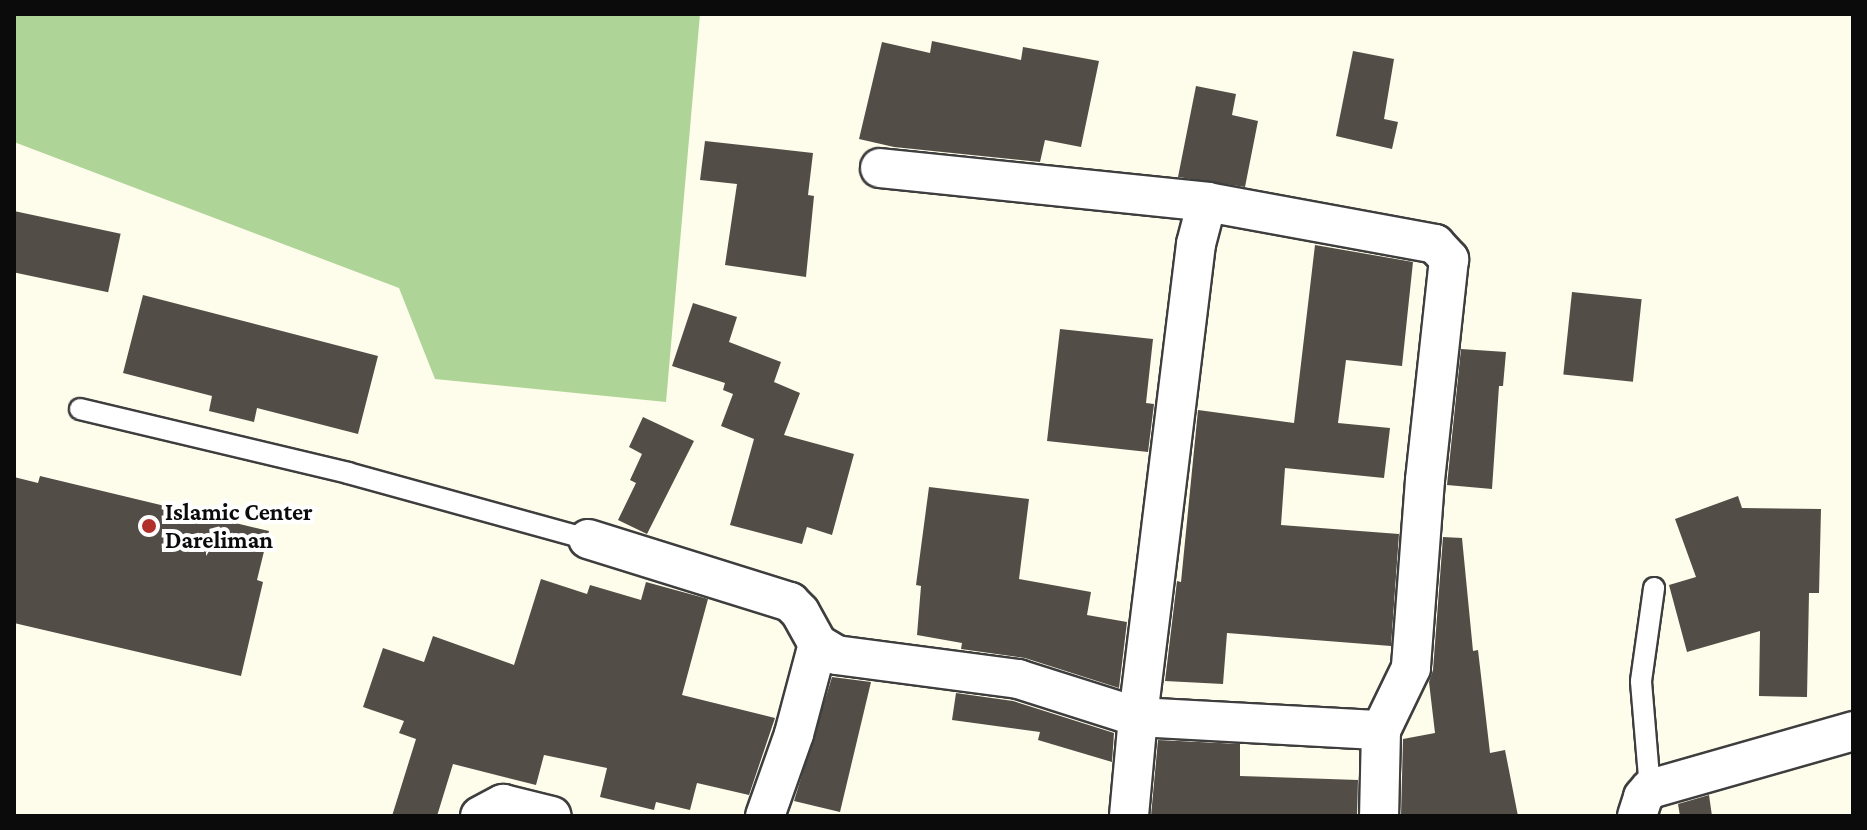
<!DOCTYPE html>
<style>
body{margin:0}
#map{position:relative;width:1867px;height:830px;overflow:hidden;background:#fefcea;font-family:"Crimson Pro",serif}
div>[style]{position:absolute}
.forest>*{inset:0;background:#aed597}
.building>*{inset:0;background:#534d48;transform-origin:0 0}
.roads{filter:drop-shadow(2px 0 #3e3e3e) drop-shadow(-2px 0 #3e3e3e) drop-shadow(0 2px #3e3e3e) drop-shadow(0 -2px #3e3e3e)}
.service>*{height:20px;margin:-10px;padding:0 10px;transform-origin:10px;border-radius:10px;background:#fff}
.minor>*{height:38px;margin:-19px;padding:0 19px;transform-origin:19px;border-radius:19px;background:#fff}
.dots>*{width:22px;height:22px;translate:-50% -50%;box-sizing:border-box;border:4px solid #fff;border-radius:50%}
span{translate:-50% -50%;white-space:nowrap;text-align:center;line-height:1.15;-webkit-text-stroke:8px #fff;paint-order:stroke}
.poi-label{font-size:24px;color:#0b0b0b;font-weight:700}
.left{translate:0 -50%;text-align:left}
.frame{position:absolute;inset:0;border:16px solid #0b0b0b;pointer-events:none}
</style>
<div id="map">
<div class="forest">
<i style="clip-path:polygon(14px 14px,700px 14px,666px 402px,435px 379px,399px 288px,14px 142px)"></i>
</div>
<div class="building">
<i style="clip-path:polygon(932px 41px,1021px 60px,1023px 47px,1099px 61px,1081px 147px,1045px 140px,1040px 162px,894px 147px,859px 139px,882px 42px,930px 53px)"></i>
<i style="clip-path:polygon(1353px 51px,1394px 59px,1384px 119px,1398px 122px,1392px 149px,1336px 136px)"></i>
<i style="clip-path:polygon(1196px 86px,1236px 94px,1232px 115px,1258px 121px,1245px 187px,1178px 177px)"></i>
<i style="clip-path:polygon(705px 141px,813px 153px,808px 195px,814px 196px,806px 277px,725px 265px,737px 184px,700px 180px)"></i>
<i style="left:14px;top:211px;width:109px;height:60px;rotate:12deg"></i>
<i style="clip-path:polygon(1315px 245px,1413px 262px,1402px 366px,1346px 360px,1338px 423px,1390px 428px,1384px 478px,1285px 468px,1281px 525px,1399px 534px,1391px 646px,1227px 633px,1223px 684px,1165px 681px,1177px 581px,1181px 582px,1198px 410px,1294px 423px)"></i>
<i style="left:1572px;top:292px;width:70px;height:83px;rotate:6deg"></i>
<i style="clip-path:polygon(143px 295px,378px 356px,358px 434px,257px 408px,254px 422px,209px 411px,212px 396px,123px 373px)"></i>
<i style="clip-path:polygon(693px 303px,737px 317px,729px 342px,781px 362px,774px 382px,800px 393px,784px 435px,854px 454px,832px 535px,807px 527px,802px 544px,730px 525px,754px 439px,721px 426px,733px 394px,723px 390px,725px 383px,672px 366px)"></i>
<i style="clip-path:polygon(1060px 329px,1153px 339px,1146px 403px,1154px 404px,1148px 452px,1047px 441px)"></i>
<i style="clip-path:polygon(1461px 349px,1506px 352px,1503px 386px,1499px 386px,1492px 489px,1447px 485px)"></i>
<i style="clip-path:polygon(643px 417px,694px 441px,647px 534px,618px 520px,636px 483px,630px 480px,642px 454px,629px 447px)"></i>
<i style="clip-path:polygon(40px 476px,269px 531px,257px 580px,263px 582px,241px 676px,14px 623px,14px 477px,38px 483px)"></i>
<i style="clip-path:polygon(929px 487px,1029px 499px,1019px 579px,1091px 592px,1087px 615px,1127px 622px,1119px 688px,1025px 658px,961px 649px,962px 643px,917px 635px,921px 586px,916px 585px)"></i>
<i style="clip-path:polygon(1738px 496px,1742px 508px,1821px 509px,1819px 593px,1809px 593px,1807px 697px,1759px 696px,1760px 631px,1687px 652px,1669px 585px,1696px 577px,1675px 519px)"></i>
<i style="clip-path:polygon(1443px 537px,1462px 538px,1473px 651px,1478px 650px,1490px 753px,1505px 750px,1518px 816px,1401px 816px,1403px 739px,1435px 733px,1429px 682px,1433px 670px)"></i>
<i style="clip-path:polygon(541px 579px,587px 594px,590px 585px,641px 600px,646px 582px,708px 599px,682px 695px,775px 718px,749px 795px,697px 783px,690px 810px,656px 802px,654px 810px,600px 797px,607px 768px,544px 755px,536px 785px,453px 764px,437px 816px,392px 816px,416px 739px,399px 733px,404px 721px,363px 707px,383px 648px,424px 662px,433px 636px,514px 665px)"></i>
<i style="clip-path:polygon(832px 677px,871px 682px,840px 812px,794px 801px)"></i>
<i style="clip-path:polygon(956px 693px,1013px 701px,1114px 733px,1112px 762px,1038px 740px,1040px 732px,952px 720px)"></i>
<i style="clip-path:polygon(1158px 740px,1240px 744px,1240px 776px,1358px 780px,1357px 816px,1151px 816px)"></i>
<i style="clip-path:polygon(1709px 795px,1712px 816px,1680px 816px,1678px 804px)"></i>
</div>
<div class="roads">
<div class="service">
<i style="left:80px;top:409px;width:276px;rotate:13.4deg"></i>
<i style="left:348px;top:473px;width:249px;rotate:15.4deg"></i>
<i style="left:1650px;top:789px;width:108px;rotate:-94.8deg"></i>
<i style="left:1641px;top:681px;width:94px;rotate:-82deg"></i>
</div>
<div class="minor">
<i style="left:880px;top:168px;width:329px;rotate:5.9deg"></i>
<i style="left:1207px;top:202px;width:43px;rotate:104.7deg"></i>
<i style="left:1196px;top:244px;width:477px;rotate:97deg"></i>
<i style="left:1138px;top:717px;width:99px;rotate:95.2deg"></i>
<i style="left:1207px;top:202px;width:232px;rotate:10.4deg"></i>
<i style="left:1435px;top:244px;width:21px;rotate:47deg"></i>
<i style="left:1449px;top:259px;width:222px;rotate:96.2deg"></i>
<i style="left:1425px;top:480px;width:189px;rotate:94.3deg"></i>
<i style="left:1411px;top:668px;width:69px;rotate:115.8deg"></i>
<i style="left:1381px;top:730px;width:86px;rotate:91.3deg"></i>
<i style="left:588px;top:539px;width:212px;rotate:17.3deg"></i>
<i style="left:790px;top:602px;width:14px;rotate:45deg"></i>
<i style="left:800px;top:612px;width:37px;rotate:61deg"></i>
<i style="left:818px;top:644px;width:21px;rotate:31deg"></i>
<i style="left:836px;top:655px;width:184px;rotate:7.5deg"></i>
<i style="left:1018px;top:679px;width:126px;rotate:17.6deg"></i>
<i style="left:1138px;top:717px;width:243px;rotate:3.1deg"></i>
<i style="left:480px;top:816px;width:26px;rotate:-28deg"></i>
<i style="left:503px;top:804px;width:50px;rotate:13.8deg"></i>
<i style="left:765px;top:816px;width:87px;rotate:-70.5deg"></i>
<i style="left:794px;top:734px;width:93px;rotate:-75.1deg"></i>
<i style="left:1637px;top:816px;width:20px;rotate:-72deg"></i>
<i style="left:1643px;top:797px;width:11px;rotate:-49deg"></i>
<i style="left:1650px;top:789px;width:211px;rotate:-15.9deg"></i>
</div>
</div>
<div class="dots">
<i style="left:149px;top:526px;background:#b2302c"></i>
</div>
<div class="poi-label">
<span class="left" style="left:165px;top:526px">Islamic Center<br>Dareliman</span>
</div>
<div class="frame"></div>
</div>
